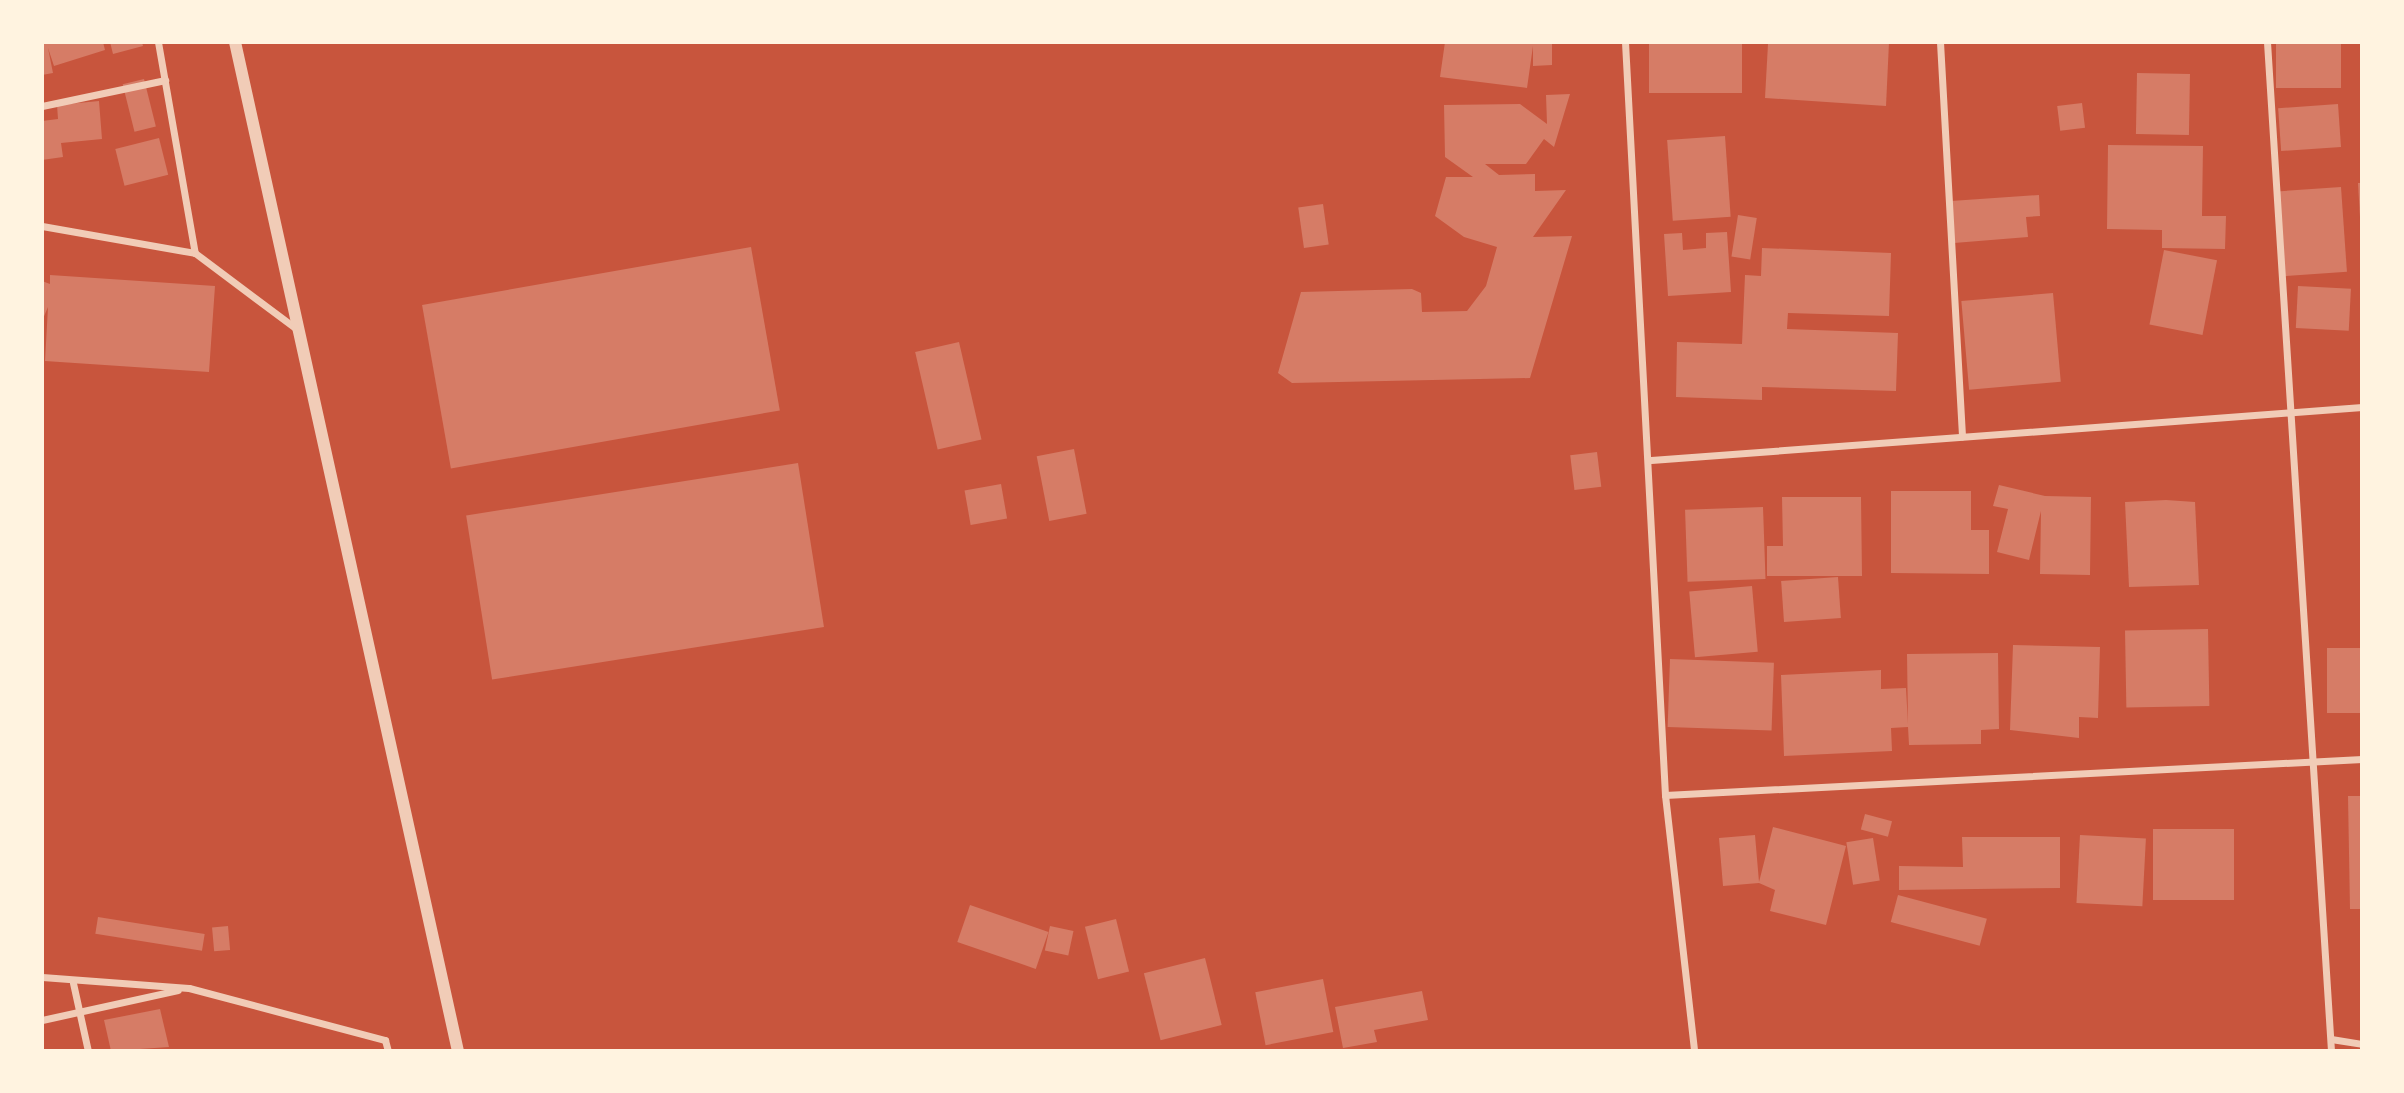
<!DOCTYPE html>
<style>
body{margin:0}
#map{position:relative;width:2404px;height:1093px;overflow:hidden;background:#c8553d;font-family:"Fira Sans",sans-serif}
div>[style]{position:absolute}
.building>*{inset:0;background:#d67c66;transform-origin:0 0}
.minor>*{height:7px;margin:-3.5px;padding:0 3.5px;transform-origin:3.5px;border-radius:3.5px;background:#f1ccb7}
.tertiary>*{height:12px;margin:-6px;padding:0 6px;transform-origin:6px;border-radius:6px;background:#f1ccb7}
span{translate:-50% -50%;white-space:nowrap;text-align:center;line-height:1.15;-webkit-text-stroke:7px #fff3e0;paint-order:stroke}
.frame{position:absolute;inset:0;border:44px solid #fff3e0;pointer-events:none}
</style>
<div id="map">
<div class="building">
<i style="clip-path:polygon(42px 42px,103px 42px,105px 50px,54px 66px,48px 48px,53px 73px,42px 75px)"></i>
<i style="clip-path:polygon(110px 42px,142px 42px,143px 46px,113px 54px)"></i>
<i style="clip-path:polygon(1445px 42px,1552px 42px,1552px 65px,1533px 66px,1533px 46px,1527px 88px,1440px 77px)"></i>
<i style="left:1649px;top:42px;width:93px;height:51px"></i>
<i style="clip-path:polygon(1817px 42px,1889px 42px,1886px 106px,1765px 98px,1768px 44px)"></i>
<i style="left:2276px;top:42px;width:65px;height:46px"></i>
<i style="left:2137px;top:73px;width:53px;height:61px;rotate:1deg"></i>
<i style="left:144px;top:79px;width:49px;height:22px;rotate:76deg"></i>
<i style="clip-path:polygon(1570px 94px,1554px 147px,1544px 139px,1526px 164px,1485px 164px,1499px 175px,1535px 174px,1535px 191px,1566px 190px,1533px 237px,1572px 236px,1530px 378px,1292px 383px,1278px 373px,1301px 292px,1412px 289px,1421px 293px,1422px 312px,1467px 311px,1486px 286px,1497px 247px,1464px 237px,1435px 216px,1446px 177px,1473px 177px,1445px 157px,1444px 105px,1520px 104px,1547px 124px,1546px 95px)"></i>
<i style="clip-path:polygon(99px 101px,102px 139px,61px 143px,63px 157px,42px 160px,42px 121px,58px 119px,57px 105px)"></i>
<i style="left:2082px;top:103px;width:25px;height:25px;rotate:83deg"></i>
<i style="left:2338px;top:104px;width:43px;height:60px;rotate:86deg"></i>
<i style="left:1725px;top:136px;width:81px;height:58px;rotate:86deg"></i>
<i style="left:159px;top:138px;width:38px;height:45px;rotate:76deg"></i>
<i style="clip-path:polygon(2108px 145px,2203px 146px,2202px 216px,2226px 216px,2225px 249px,2162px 248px,2162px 230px,2107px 229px)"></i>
<i style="clip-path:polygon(2358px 183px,2362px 183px,2362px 217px,2360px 217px)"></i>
<i style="left:2341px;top:187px;width:85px;height:64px;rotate:86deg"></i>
<i style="clip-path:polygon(2039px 195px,2040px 216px,2026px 217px,2028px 237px,1954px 243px,1951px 201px)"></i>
<i style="left:1323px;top:204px;width:41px;height:25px;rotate:82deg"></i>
<i style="left:1738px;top:215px;width:19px;height:42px;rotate:9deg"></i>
<i style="clip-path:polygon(1727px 232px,1731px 292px,1668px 296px,1664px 234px,1682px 233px,1683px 250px,1706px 248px,1706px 233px)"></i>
<i style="left:751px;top:247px;width:166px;height:334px;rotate:80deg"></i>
<i style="clip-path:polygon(1762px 248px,1891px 253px,1889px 316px,1788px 313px,1787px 329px,1898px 333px,1896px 391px,1762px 387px,1762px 400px,1676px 397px,1677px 342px,1742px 344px,1745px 275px,1761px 276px)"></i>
<i style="left:2164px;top:250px;width:54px;height:76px;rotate:11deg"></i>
<i style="clip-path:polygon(50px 275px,215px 286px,209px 372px,45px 361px,48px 307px,42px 321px,42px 281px,50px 284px)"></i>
<i style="left:2298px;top:286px;width:53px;height:42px;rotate:3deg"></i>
<i style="left:2053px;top:293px;width:89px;height:92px;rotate:85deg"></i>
<i style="left:959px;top:342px;width:100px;height:45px;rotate:77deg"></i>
<i style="left:1074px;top:449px;width:66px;height:38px;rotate:79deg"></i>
<i style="left:1597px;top:452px;width:35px;height:27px;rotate:83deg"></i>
<i style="left:798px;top:463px;width:166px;height:336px;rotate:81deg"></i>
<i style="left:1001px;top:484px;width:35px;height:37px;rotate:80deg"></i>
<i style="clip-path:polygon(1999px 485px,2045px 496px,2091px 497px,2090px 575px,2040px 574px,2041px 511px,2029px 560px,1997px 552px,2008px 509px,1993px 506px)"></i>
<i style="clip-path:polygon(1891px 491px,1971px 491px,1971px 530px,1989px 530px,1989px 574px,1891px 573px)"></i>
<i style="clip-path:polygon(1782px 497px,1861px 497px,1862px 576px,1767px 576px,1767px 546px,1783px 546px)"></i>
<i style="clip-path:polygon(2166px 500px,2195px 502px,2199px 585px,2129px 587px,2125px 502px)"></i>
<i style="left:1763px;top:507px;width:72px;height:78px;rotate:88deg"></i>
<i style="left:1838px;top:577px;width:41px;height:57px;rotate:86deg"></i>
<i style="left:1752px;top:586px;width:66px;height:63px;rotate:85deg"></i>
<i style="left:2208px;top:629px;width:77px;height:83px;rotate:89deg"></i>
<i style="clip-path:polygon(2013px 645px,2100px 647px,2098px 718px,2079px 717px,2079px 738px,2010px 730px)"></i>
<i style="left:2362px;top:648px;width:65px;height:35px;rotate:90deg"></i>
<i style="clip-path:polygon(1998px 653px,1999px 729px,1981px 730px,1981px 744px,1909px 745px,1908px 727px,1891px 728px,1892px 751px,1784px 756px,1781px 675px,1881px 670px,1881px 689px,1906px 688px,1908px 724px,1907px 654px)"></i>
<i style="left:1670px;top:659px;width:104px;height:68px;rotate:2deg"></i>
<i style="clip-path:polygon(2348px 796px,2362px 796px,2362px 909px,2350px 909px)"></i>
<i style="left:1865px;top:814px;width:28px;height:16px;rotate:15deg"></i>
<i style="clip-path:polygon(1773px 827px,1846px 846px,1826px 925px,1770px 911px,1775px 890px,1759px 883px,1723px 886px,1719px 838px,1755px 835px,1759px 882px)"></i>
<i style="left:2153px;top:829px;width:81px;height:71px"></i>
<i style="left:2080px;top:835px;width:66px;height:68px;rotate:3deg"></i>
<i style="clip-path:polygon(1962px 837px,2060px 837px,2060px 888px,1899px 890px,1899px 866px,1963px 867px)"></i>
<i style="left:1873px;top:838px;width:43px;height:27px;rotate:81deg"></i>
<i style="left:1898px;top:895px;width:92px;height:28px;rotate:15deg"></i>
<i style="left:970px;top:905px;width:83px;height:39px;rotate:19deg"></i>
<i style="left:98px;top:917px;width:108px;height:17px;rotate:9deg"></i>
<i style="left:1116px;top:919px;width:54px;height:32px;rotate:76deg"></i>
<i style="left:228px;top:926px;width:24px;height:16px;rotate:85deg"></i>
<i style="left:1050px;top:926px;width:24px;height:25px;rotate:12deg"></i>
<i style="left:1205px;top:958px;width:69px;height:63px;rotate:76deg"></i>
<i style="left:1323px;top:979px;width:54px;height:69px;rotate:79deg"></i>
<i style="clip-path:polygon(1422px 991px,1428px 1020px,1374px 1030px,1377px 1042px,1343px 1048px,1335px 1007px)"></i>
<i style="clip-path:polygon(160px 1009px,169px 1047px,111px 1051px,104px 1020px)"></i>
</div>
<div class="minor">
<i style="left:158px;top:42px;width:214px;rotate:80.1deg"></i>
<i style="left:1625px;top:42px;width:754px;rotate:86.96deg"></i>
<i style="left:1665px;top:795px;width:258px;rotate:83.5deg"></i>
<i style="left:1940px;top:42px;width:395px;rotate:86.8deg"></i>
<i style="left:2267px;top:42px;width:1011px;rotate:86.37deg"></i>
<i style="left:42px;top:106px;width:126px;rotate:-11.9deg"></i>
<i style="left:42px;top:226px;width:155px;rotate:10deg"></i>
<i style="left:195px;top:253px;width:129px;rotate:36.8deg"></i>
<i style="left:1651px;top:460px;width:713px;rotate:-4.26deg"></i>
<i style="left:1665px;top:795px;width:698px;rotate:-2.96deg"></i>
<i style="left:42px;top:977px;width:147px;rotate:4.3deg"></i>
<i style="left:189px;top:988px;width:203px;rotate:14.9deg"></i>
<i style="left:385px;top:1040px;width:11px;rotate:75deg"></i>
<i style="left:73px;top:983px;width:70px;rotate:77.6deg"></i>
<i style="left:42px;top:1020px;width:139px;rotate:-12.4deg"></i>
<i style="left:2331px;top:1039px;width:31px;rotate:9deg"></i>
</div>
<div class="tertiary">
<i style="left:235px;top:42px;width:1033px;rotate:77.54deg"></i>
</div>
<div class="frame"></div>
</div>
